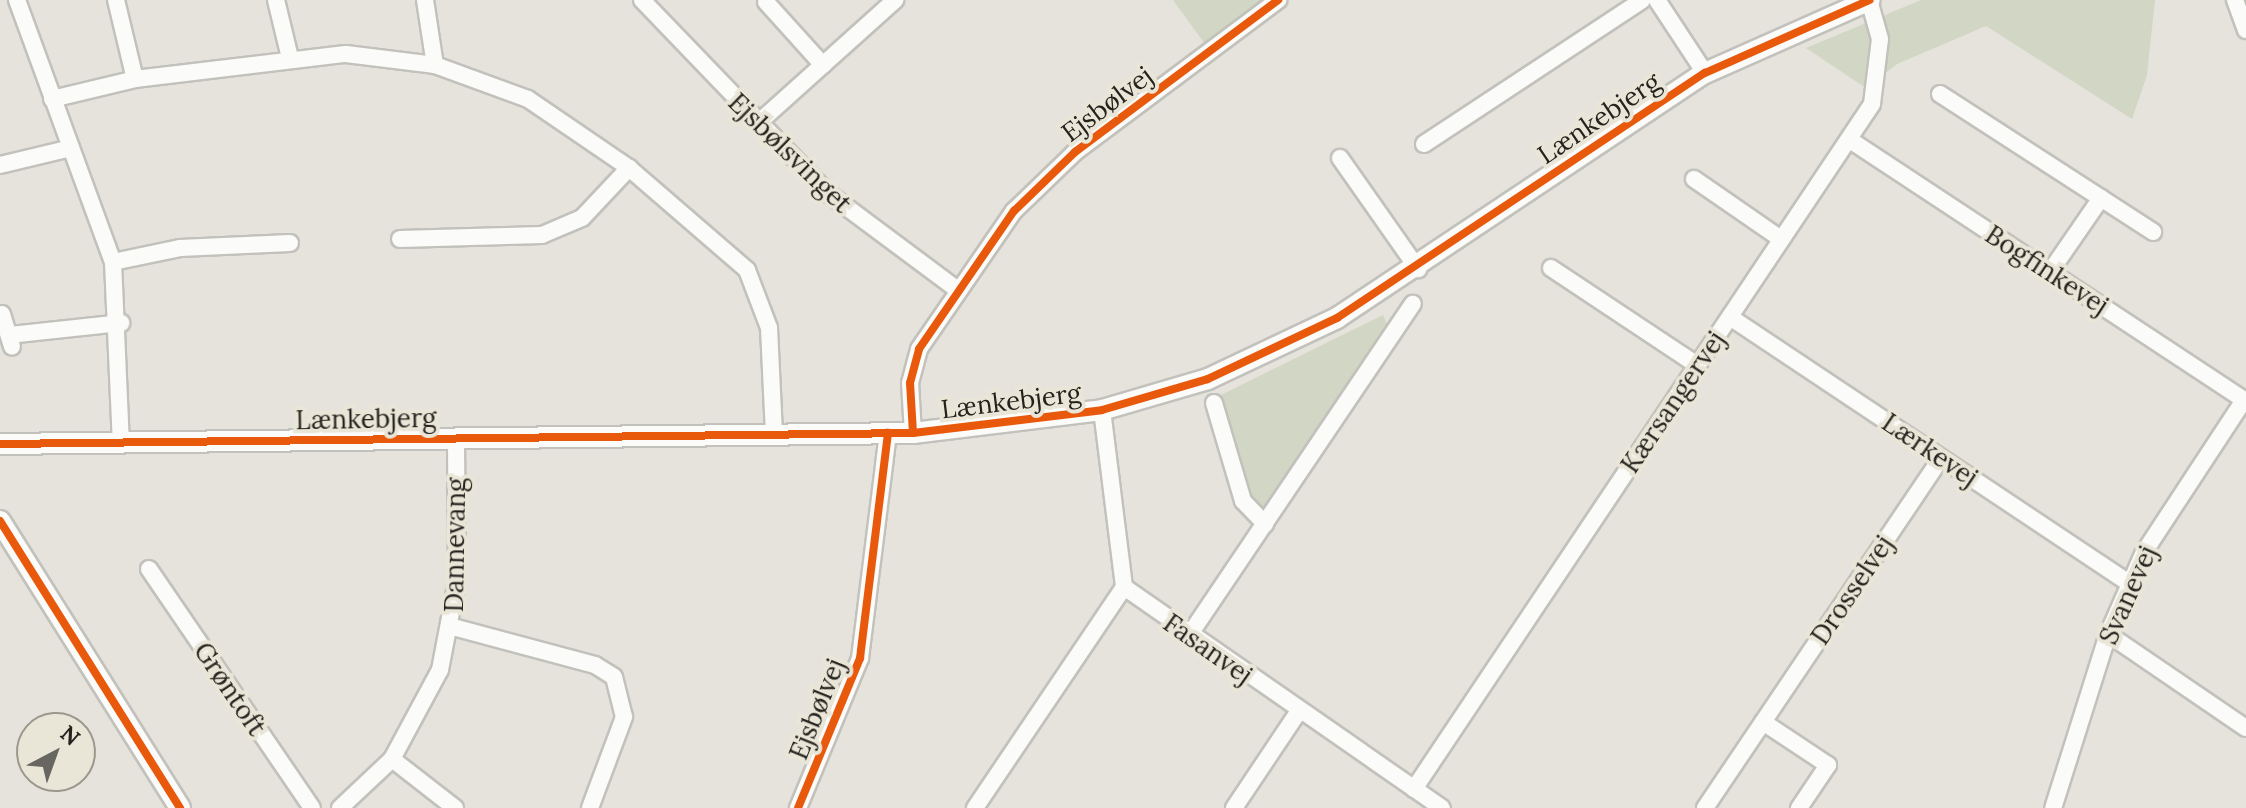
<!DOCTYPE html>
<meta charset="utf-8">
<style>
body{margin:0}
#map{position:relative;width:2246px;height:808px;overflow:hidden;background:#e5e3dc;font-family:Lora,serif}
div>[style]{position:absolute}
.green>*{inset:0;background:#d1d7c4}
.roads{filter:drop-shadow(2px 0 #c2c1bb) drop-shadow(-2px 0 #c2c1bb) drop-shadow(0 2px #c2c1bb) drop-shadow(0 -2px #c2c1bb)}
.minor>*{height:16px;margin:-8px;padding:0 8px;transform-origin:8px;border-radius:8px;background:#fbfbfa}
.tertiary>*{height:20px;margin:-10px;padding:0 10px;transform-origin:10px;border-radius:10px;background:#fbfbfa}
.cycleway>*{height:8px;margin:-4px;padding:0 4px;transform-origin:4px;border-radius:4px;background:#e8590c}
span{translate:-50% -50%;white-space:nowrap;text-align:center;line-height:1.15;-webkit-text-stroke:8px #e9e6d8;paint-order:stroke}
.street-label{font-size:26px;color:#24221d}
.north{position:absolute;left:16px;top:712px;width:80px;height:80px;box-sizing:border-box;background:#e9e6d8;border:2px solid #9a988d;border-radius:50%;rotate:41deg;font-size:22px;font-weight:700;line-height:32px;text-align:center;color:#24221d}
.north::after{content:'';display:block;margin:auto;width:28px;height:36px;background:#686660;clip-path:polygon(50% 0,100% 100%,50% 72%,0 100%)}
</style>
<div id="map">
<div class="green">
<i style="clip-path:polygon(1173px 0,1263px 0,1205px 44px)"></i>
<i style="clip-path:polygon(1921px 0,2155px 0,2147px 75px,2132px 119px,1986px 26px,1897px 64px,1866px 88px,1806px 48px)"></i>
<i style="clip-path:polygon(1383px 315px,1389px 329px,1267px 510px,1260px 508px,1248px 498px,1217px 397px)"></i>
</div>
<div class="roads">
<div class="minor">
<i style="left:17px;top:0;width:279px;rotate:69.9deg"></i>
<i style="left:113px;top:262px;width:181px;rotate:87.5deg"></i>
<i style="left:116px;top:0;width:81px;rotate:76.5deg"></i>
<i style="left:276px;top:0;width:60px;rotate:76.4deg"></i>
<i style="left:425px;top:0;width:66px;rotate:81.3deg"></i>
<i style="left:642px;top:0;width:269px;rotate:46.1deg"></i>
<i style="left:829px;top:194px;width:157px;rotate:36.7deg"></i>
<i style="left:1657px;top:0;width:87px;rotate:56.7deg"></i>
<i style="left:2235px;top:0;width:32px;rotate:70deg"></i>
<i style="left:766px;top:2px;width:85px;rotate:47.9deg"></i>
<i style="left:1940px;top:94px;width:254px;rotate:32.9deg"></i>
<i style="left:52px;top:99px;width:85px;rotate:-13.5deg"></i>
<i style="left:135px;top:79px;width:212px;rotate:-6.8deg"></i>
<i style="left:346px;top:54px;width:90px;rotate:7deg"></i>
<i style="left:435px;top:65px;width:99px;rotate:20.1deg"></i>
<i style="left:528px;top:99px;width:122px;rotate:34.3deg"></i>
<i style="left:629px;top:168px;width:156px;rotate:40.8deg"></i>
<i style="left:747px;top:270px;width:62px;rotate:69.2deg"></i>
<i style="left:769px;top:328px;width:105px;rotate:87.3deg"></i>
<i style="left:757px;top:124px;width:186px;rotate:-41.9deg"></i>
<i style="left:1850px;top:140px;width:472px;rotate:33.4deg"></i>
<i style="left:2244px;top:400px;width:182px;rotate:123.3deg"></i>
<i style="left:2144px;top:552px;width:90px;rotate:113.7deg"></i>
<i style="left:2108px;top:634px;width:182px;rotate:107.5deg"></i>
<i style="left:1424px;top:144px;width:261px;rotate:-33.4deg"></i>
<i style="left:1340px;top:158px;width:136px;rotate:54.9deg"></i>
<i style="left:0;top:165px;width:73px;rotate:-13.5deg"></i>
<i style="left:1694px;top:179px;width:106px;rotate:34.6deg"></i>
<i style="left:400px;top:239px;width:142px;rotate:-1.6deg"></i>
<i style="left:542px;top:235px;width:43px;rotate:-23deg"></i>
<i style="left:582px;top:218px;width:69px;rotate:-46.8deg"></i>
<i style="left:113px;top:262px;width:68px;rotate:-11.8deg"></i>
<i style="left:180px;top:248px;width:110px;rotate:-2.6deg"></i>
<i style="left:1551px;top:268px;width:175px;rotate:33.6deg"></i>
<i style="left:2050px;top:272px;width:90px;rotate:-55.4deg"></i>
<i style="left:2px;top:314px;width:34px;rotate:73deg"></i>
<i style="left:1730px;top:317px;width:480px;rotate:33.7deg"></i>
<i style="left:9px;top:335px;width:113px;rotate:-6.1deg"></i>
<i style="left:1214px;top:403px;width:102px;rotate:73.5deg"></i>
<i style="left:1243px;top:501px;width:32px;rotate:46deg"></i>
<i style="left:1102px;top:410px;width:178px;rotate:82.9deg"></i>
<i style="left:1124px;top:587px;width:387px;rotate:34.8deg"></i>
<i style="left:913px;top:433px;width:50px;rotate:-93.4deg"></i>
<i style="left:910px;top:383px;width:35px;rotate:-75deg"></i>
<i style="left:919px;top:349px;width:168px;rotate:-55.5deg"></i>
<i style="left:1014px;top:211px;width:85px;rotate:-44deg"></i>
<i style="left:1075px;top:152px;width:254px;rotate:-36.8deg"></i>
<i style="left:149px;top:569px;width:289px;rotate:55.7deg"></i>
<i style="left:453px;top:627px;width:147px;rotate:15deg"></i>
<i style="left:595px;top:665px;width:22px;rotate:32deg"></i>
<i style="left:614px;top:677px;width:41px;rotate:76deg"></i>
<i style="left:624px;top:717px;width:97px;rotate:110.5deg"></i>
<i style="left:2108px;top:634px;width:167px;rotate:34.3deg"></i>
<i style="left:1188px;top:637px;width:402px;rotate:-56deg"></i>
<i style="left:1763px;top:722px;width:78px;rotate:33.5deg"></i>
<i style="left:1828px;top:765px;width:52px;rotate:124deg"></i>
<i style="left:392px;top:759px;width:80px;rotate:37.9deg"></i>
<i style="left:1414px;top:789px;width:824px;rotate:-56.23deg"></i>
<i style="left:1872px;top:104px;width:65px;rotate:-83deg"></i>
<i style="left:1880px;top:39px;width:41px;rotate:-105.8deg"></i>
<i style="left:340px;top:808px;width:71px;rotate:-43.3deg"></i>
<i style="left:392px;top:759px;width:101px;rotate:-61.7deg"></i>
<i style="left:440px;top:670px;width:91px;rotate:-79.2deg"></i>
<i style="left:457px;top:581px;width:143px;rotate:-90.4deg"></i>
<i style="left:798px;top:808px;width:162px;rotate:-67.5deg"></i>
<i style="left:860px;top:658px;width:227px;rotate:-82.9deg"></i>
<i style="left:975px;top:808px;width:267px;rotate:-56deg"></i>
<i style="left:1234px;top:808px;width:117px;rotate:-56.2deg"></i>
<i style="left:1705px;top:808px;width:422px;rotate:-56deg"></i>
</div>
<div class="tertiary">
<i style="left:0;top:444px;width:913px;rotate:-0.69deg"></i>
<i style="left:913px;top:433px;width:190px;rotate:-6.9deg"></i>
<i style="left:1102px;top:410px;width:110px;rotate:-16.3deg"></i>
<i style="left:1208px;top:379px;width:143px;rotate:-25.3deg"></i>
<i style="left:1337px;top:318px;width:442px;rotate:-33.7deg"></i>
<i style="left:1705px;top:73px;width:180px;rotate:-23.9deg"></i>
<i style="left:0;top:521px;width:339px;rotate:57.9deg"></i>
</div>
</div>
<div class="cycleway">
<i style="left:913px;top:433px;width:50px;rotate:-93.4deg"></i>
<i style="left:910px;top:383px;width:35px;rotate:-75deg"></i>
<i style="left:919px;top:349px;width:168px;rotate:-55.5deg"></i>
<i style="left:1014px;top:211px;width:85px;rotate:-44deg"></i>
<i style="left:1075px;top:152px;width:254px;rotate:-36.8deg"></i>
<i style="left:0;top:444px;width:913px;rotate:-0.69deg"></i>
<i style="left:913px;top:433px;width:190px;rotate:-6.9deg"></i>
<i style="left:1102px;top:410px;width:110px;rotate:-16.3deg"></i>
<i style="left:1208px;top:379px;width:143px;rotate:-25.3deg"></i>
<i style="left:1337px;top:318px;width:442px;rotate:-33.7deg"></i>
<i style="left:1705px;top:73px;width:180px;rotate:-23.9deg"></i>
<i style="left:0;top:521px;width:339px;rotate:57.9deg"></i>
<i style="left:798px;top:808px;width:162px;rotate:-67.5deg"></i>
<i style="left:860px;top:658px;width:227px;rotate:-82.9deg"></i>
</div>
<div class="street-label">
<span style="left:1107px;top:104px;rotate:-37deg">Ejsbølvej</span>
<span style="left:1599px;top:118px;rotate:-34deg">Lænkebjerg</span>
<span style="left:790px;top:153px;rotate:44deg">Ejsbølsvinget</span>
<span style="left:2047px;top:270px;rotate:33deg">Bogfinkevej</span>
<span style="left:1011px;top:401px;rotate:-7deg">Lænkebjerg</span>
<span style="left:1673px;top:402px;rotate:-56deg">Kærsangervej</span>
<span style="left:366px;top:419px;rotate:-1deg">Lænkebjerg</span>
<span style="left:1930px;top:450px;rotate:34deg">Lærkevej</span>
<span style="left:455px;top:545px;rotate:-89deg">Dannevang</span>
<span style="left:1852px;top:590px;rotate:-56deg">Drosselvej</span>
<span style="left:2128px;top:595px;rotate:-66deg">Svanevej</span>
<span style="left:1208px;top:649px;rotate:35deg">Fasanvej</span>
<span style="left:230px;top:689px;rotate:56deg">Grøntoft</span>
<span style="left:817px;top:709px;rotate:-68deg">Ejsbølvej</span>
</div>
<div class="north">N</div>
</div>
